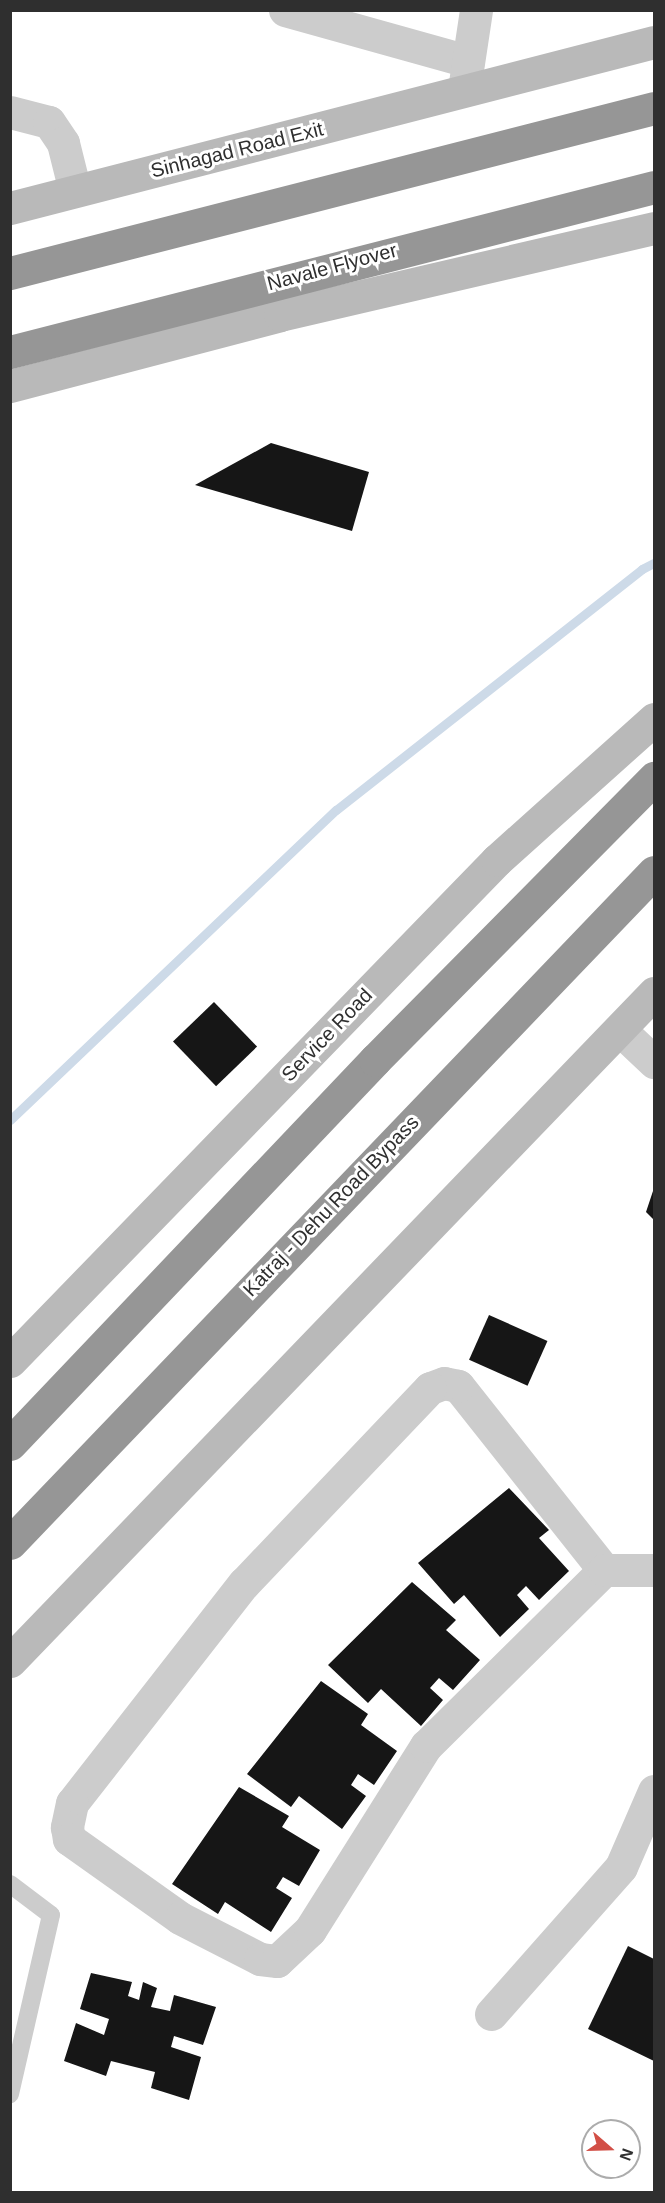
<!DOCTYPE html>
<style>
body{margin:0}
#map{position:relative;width:665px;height:2203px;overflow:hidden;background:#fff;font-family:Arial,sans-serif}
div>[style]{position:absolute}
.stream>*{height:9px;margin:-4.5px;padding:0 4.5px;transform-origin:4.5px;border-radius:4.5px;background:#cddae8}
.building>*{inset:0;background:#161616;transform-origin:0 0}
.lane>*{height:18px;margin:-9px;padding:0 9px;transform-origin:9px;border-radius:9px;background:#ccc}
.street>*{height:33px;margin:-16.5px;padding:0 16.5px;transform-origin:16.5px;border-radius:16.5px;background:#ccc}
.secondary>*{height:33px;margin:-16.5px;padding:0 16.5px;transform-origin:16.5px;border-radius:16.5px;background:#b9b9b9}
.highway>*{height:33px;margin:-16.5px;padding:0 16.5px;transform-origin:16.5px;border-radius:16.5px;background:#969696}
span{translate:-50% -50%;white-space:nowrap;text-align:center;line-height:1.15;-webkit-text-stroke:6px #fff;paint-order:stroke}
.street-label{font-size:20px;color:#2f2f2f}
.frame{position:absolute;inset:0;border:12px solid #2f2f2f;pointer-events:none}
.north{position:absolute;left:581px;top:2119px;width:60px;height:60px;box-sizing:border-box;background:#fff;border:2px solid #acacac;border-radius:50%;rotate:110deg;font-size:16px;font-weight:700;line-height:24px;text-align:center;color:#2f2f2f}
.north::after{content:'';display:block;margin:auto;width:21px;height:27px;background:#d24f46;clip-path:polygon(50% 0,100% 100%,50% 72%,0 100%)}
</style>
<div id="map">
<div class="stream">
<i style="left:10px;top:1120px;width:450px;rotate:-43.6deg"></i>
<i style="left:336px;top:810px;width:390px;rotate:-38.2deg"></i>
<i style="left:642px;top:569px;width:13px;rotate:-27deg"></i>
</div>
<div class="building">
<i style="clip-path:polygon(271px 443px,369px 472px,352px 531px,195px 485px)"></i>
<i style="left:214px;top:1002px;width:62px;height:57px;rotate:46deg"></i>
<i style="clip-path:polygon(654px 1188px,654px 1220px,646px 1212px)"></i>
<i style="left:489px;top:1315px;width:64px;height:49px;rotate:24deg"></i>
<i style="clip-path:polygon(509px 1488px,549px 1530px,539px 1538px,569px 1571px,539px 1600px,526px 1586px,517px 1595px,529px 1609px,500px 1637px,464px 1595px,454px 1604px,418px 1563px)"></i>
<i style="clip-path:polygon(412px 1582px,456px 1620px,446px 1630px,480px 1660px,453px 1690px,439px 1678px,430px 1688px,443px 1700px,421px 1726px,381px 1689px,368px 1703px,328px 1665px)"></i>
<i style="clip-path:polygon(321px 1681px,368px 1714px,361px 1725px,397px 1751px,374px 1785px,358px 1774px,351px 1785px,366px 1796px,342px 1829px,299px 1796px,291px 1807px,247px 1774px)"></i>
<i style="clip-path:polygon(239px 1787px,289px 1816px,282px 1827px,320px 1850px,299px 1886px,283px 1877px,276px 1888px,292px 1898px,271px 1932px,225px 1902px,218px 1914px,172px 1884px)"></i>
<i style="clip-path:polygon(628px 1946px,654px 1959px,654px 2061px,588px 2029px)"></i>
<i style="clip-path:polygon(91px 1973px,132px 1982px,128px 1996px,139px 2000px,143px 1982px,157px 1988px,151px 2007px,170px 2011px,174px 1995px,216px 2007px,203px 2045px,174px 2036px,171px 2047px,201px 2057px,189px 2100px,151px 2088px,155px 2072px,111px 2061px,106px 2076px,64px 2061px,76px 2023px,104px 2035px,109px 2019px,80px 2009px)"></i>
</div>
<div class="lane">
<i style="left:10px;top:1884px;width:51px;rotate:37.1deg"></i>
<i style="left:51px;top:1915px;width:184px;rotate:102.9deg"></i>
</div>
<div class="street">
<i style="left:285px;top:10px;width:190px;rotate:15.6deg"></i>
<i style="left:465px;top:83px;width:74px;rotate:-81.4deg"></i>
<i style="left:10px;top:112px;width:40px;rotate:14.4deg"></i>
<i style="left:49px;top:122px;width:25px;rotate:56deg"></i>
<i style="left:63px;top:143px;width:49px;rotate:76deg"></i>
<i style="left:620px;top:1030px;width:47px;rotate:43.3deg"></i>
<i style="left:604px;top:1570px;width:235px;rotate:-128.4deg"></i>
<i style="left:458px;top:1386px;width:14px;rotate:-168deg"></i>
<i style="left:444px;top:1383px;width:15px;rotate:160deg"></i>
<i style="left:430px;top:1388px;width:269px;rotate:133.6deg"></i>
<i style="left:244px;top:1583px;width:279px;rotate:128deg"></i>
<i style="left:72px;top:1803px;width:25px;rotate:102deg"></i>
<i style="left:67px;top:1827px;width:12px;rotate:81deg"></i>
<i style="left:69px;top:1839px;width:136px;rotate:35.4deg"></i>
<i style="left:180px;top:1918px;width:90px;rotate:27.1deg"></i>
<i style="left:260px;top:1959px;width:17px;rotate:7deg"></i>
<i style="left:277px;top:1961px;width:45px;rotate:-43.2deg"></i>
<i style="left:310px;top:1930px;width:218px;rotate:-57.8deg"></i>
<i style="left:426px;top:1746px;width:250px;rotate:-44.7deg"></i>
<i style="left:604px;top:1570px;width:50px"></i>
<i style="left:491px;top:2014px;width:196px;rotate:-48.5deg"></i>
<i style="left:621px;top:1867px;width:83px;rotate:-66.5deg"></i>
</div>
<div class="secondary">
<i style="left:10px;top:208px;width:665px;rotate:-14.45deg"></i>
<i style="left:10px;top:386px;width:279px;rotate:-14.7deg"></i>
<i style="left:280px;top:315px;width:384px;rotate:-13.1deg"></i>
<i style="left:10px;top:1361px;width:699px;rotate:-45.81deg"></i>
<i style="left:497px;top:860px;width:211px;rotate:-41.9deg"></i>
<i style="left:10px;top:1661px;width:928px;rotate:-46.05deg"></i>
</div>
<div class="highway">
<i style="left:10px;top:273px;width:665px;rotate:-14.37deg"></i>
<i style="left:10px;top:352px;width:665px;rotate:-14.37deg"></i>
<i style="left:10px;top:1444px;width:530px;rotate:-46.45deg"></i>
<i style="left:375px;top:1060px;width:397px;rotate:-45.3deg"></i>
<i style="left:10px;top:1543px;width:930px;rotate:-46.18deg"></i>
</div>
<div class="street-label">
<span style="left:237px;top:150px;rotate:-14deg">Sinhagad Road Exit</span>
<span style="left:332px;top:267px;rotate:-15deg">Navale Flyover</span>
<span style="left:327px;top:1035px;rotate:-46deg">Service Road</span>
<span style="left:331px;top:1206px;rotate:-46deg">Katraj - Dehu Road Bypass</span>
</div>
<div class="frame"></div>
<div class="north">N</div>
</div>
